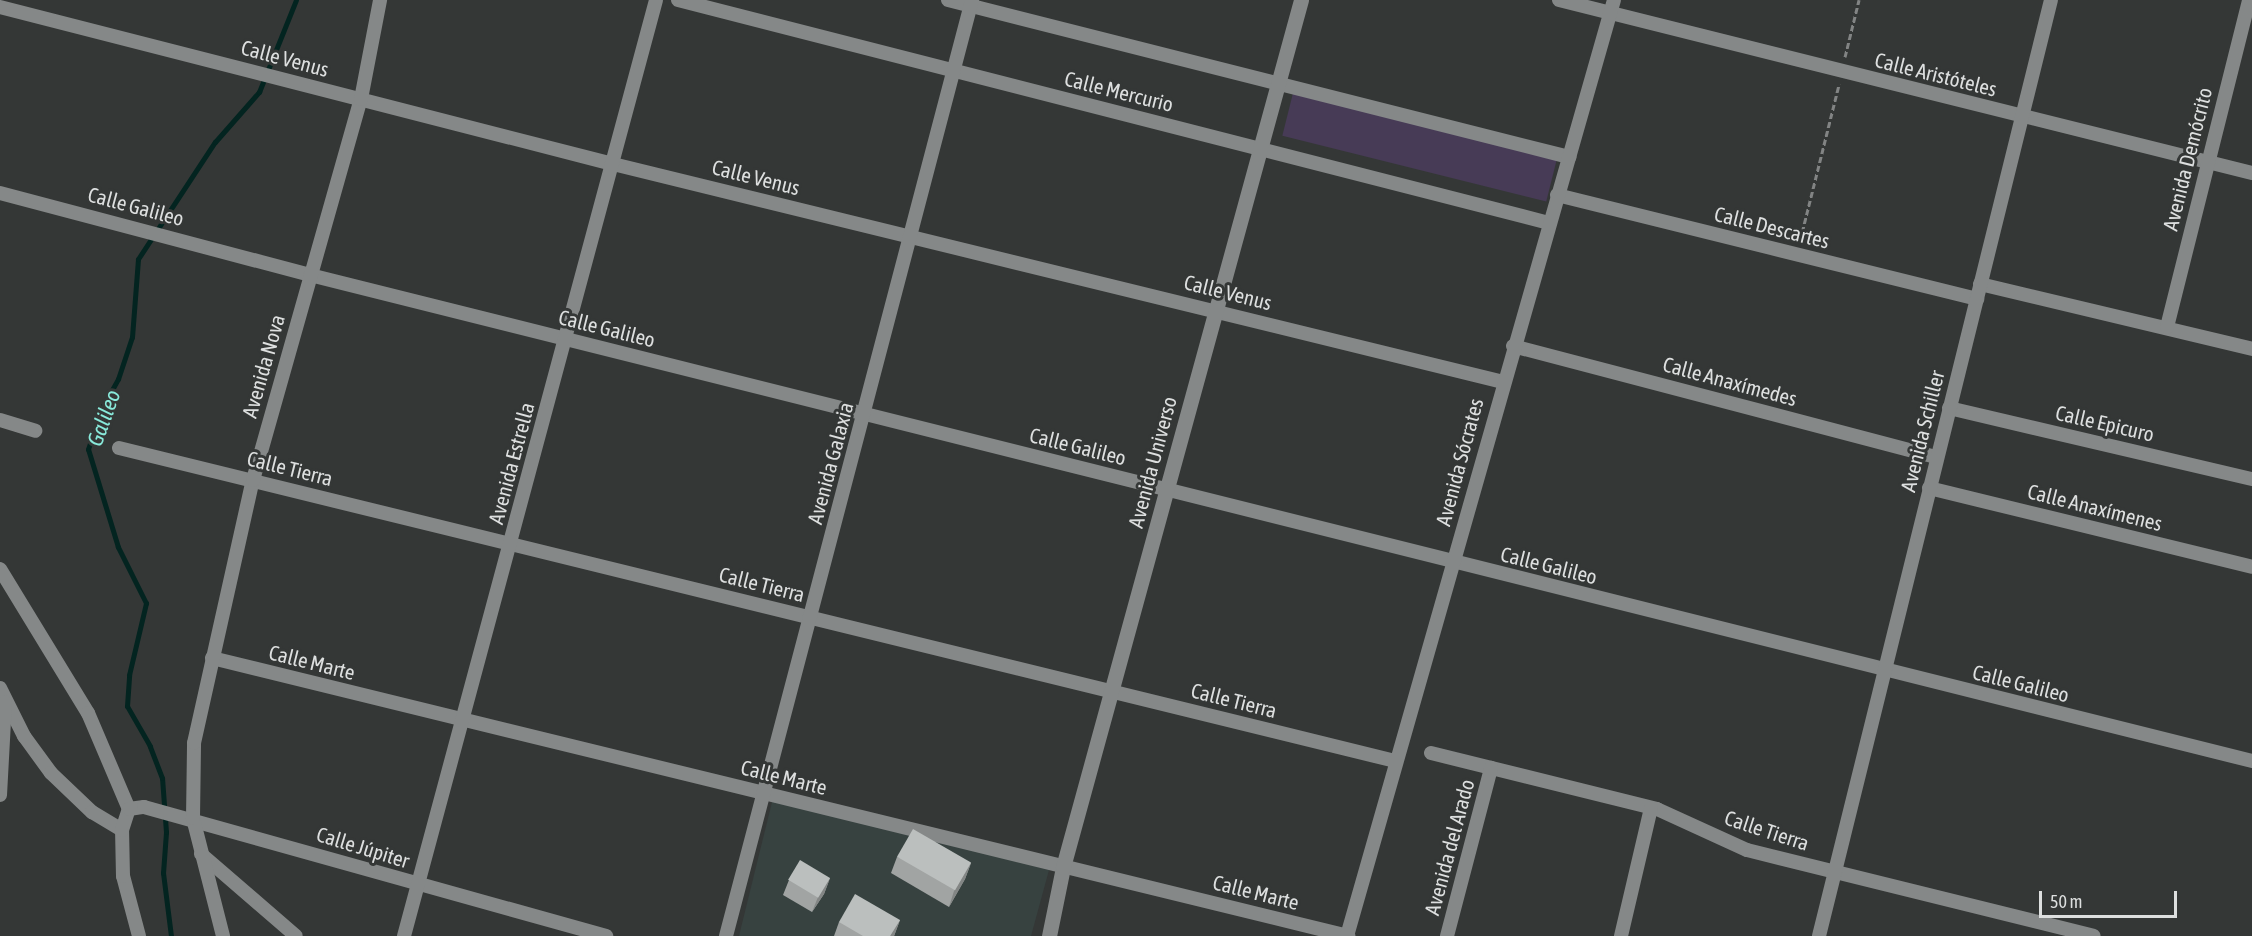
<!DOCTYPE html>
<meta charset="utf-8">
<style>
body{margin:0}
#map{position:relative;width:2252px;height:936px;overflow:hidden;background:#343736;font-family:"Asap Condensed",sans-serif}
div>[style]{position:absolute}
.built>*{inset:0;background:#374240}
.green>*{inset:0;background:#473b56;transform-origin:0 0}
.stream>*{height:5px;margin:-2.5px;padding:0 2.5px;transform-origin:2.5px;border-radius:2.5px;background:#032420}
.path>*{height:3px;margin-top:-1.5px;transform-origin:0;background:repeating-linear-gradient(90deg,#828484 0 6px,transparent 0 9px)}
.minor>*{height:14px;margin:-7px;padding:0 7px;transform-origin:7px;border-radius:7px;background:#858888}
.tertiary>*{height:15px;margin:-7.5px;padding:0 7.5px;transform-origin:7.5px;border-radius:7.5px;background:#858888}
.wall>*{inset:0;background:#a1a4a3}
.shaded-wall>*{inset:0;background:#838685}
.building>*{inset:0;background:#bbbfbe;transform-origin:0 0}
span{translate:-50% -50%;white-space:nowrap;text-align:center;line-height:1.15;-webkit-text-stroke:6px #343736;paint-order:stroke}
.street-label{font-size:21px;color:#dddfdf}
.water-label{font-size:22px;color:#89eadb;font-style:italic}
.scale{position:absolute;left:2039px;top:891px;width:138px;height:27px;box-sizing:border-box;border:3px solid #dddfdf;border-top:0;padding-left:8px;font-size:18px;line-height:21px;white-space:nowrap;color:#dddfdf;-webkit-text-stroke:4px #343736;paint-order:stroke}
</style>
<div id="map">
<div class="built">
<i style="clip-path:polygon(773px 798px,1049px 870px,1031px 936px,739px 936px)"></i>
</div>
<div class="green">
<i style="left:1293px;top:93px;width:272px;height:44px;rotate:14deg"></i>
</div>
<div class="stream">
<i style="left:171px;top:936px;width:64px;rotate:-97.2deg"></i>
<i style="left:163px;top:873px;width:41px;rotate:-85.8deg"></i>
<i style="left:166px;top:832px;width:54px;rotate:-94.2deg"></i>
<i style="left:162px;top:778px;width:34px;rotate:-111deg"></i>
<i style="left:150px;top:746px;width:46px;rotate:-119.9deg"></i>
<i style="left:127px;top:706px;width:31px;rotate:-86deg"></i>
<i style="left:129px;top:675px;width:74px;rotate:-76.7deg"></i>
<i style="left:146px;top:603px;width:63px;rotate:-116.6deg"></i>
<i style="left:118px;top:547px;width:102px;rotate:-107deg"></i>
<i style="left:88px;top:449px;width:46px;rotate:-70.8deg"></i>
<i style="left:103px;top:406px;width:31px;rotate:-61deg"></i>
<i style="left:118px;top:379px;width:44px;rotate:-71.6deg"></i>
<i style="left:132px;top:337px;width:78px;rotate:-85.6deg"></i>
<i style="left:138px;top:259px;width:140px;rotate:-56.7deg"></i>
<i style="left:215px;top:142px;width:67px;rotate:-48.7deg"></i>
<i style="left:259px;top:92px;width:99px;rotate:-68.1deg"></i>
</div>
<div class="path">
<i style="left:1845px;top:57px;width:59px;rotate:-76.2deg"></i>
<i style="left:1800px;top:241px;width:162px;rotate:-76deg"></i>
</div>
<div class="minor">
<i style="left:678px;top:0;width:899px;rotate:14.36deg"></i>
<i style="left:948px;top:0;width:641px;rotate:14.19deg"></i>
<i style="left:1559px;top:0;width:714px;rotate:14.02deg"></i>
<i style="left:0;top:7px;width:633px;rotate:14.37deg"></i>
<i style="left:613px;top:164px;width:916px;rotate:13.76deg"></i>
<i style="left:0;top:193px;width:321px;rotate:14.8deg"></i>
<i style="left:310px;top:275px;width:2002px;rotate:14.05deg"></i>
<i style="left:1557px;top:195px;width:433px;rotate:13.9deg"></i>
<i style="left:1980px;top:284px;width:280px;rotate:13.4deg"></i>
<i style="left:2167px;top:327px;width:337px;rotate:-75.9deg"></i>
<i style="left:1513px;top:346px;width:438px;rotate:14.7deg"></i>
<i style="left:1949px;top:408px;width:311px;rotate:13.2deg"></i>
<i style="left:0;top:420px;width:37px;rotate:17deg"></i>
<i style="left:119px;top:448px;width:1314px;rotate:13.78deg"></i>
<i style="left:1929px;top:488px;width:333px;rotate:13.7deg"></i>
<i style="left:0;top:569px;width:169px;rotate:58.6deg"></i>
<i style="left:88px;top:713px;width:104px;rotate:66.9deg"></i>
<i style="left:212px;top:658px;width:1170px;rotate:13.75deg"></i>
<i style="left:0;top:688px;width:54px;rotate:63.4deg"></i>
<i style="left:24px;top:736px;width:46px;rotate:53.9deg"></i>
<i style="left:51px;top:773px;width:57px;rotate:43.6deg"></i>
<i style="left:92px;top:812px;width:35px;rotate:31deg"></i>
<i style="left:1431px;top:753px;width:233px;rotate:13.9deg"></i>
<i style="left:1657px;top:809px;width:99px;rotate:24.5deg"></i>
<i style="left:1747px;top:850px;width:357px;rotate:13.9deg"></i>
<i style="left:0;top:795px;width:93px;rotate:-86.9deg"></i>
<i style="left:201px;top:854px;width:125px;rotate:40.8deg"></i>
<i style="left:139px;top:936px;width:62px;rotate:-104.9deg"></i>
<i style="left:123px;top:876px;width:46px;rotate:-91.2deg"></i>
<i style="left:122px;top:830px;width:22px;rotate:-72deg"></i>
<i style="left:129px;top:809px;width:15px;rotate:-8deg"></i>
<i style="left:144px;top:807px;width:480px;rotate:15.6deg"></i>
<i style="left:223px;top:936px;width:122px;rotate:-104.3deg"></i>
<i style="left:193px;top:818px;width:75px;rotate:-89.2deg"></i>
<i style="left:194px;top:743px;width:270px;rotate:-77.4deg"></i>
<i style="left:253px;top:480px;width:396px;rotate:-74.2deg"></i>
<i style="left:361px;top:99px;width:101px;rotate:-79.1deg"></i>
<i style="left:404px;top:936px;width:969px;rotate:-74.93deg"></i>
<i style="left:726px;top:936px;width:968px;rotate:-75.27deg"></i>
<i style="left:1347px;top:936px;width:973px;rotate:-74.08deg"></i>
<i style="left:1447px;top:936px;width:174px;rotate:-75.3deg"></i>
<i style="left:1621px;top:936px;width:131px;rotate:-76.8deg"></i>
<i style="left:1819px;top:936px;width:964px;rotate:-76.08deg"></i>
</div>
<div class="tertiary">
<i style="left:1049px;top:936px;width:70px;rotate:-78.5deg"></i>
<i style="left:1063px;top:867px;width:899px;rotate:-74.65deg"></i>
</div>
<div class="wall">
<i style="clip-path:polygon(897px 857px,971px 863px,965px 879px,949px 907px,891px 873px)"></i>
<i style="clip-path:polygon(830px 878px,824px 894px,812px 912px,783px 895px,789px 880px)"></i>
<i style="clip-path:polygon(900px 920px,894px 936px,834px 936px,839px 922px)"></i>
</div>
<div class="shaded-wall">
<i style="clip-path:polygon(971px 863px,965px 879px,949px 907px,954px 891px)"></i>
<i style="clip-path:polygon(830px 878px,824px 894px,812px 912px,818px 897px)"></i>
<i style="clip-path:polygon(900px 920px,894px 936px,890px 936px)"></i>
</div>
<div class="building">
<i style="left:913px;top:829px;width:67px;height:32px;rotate:30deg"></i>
<i style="left:800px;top:860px;width:35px;height:23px;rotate:31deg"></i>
<i style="clip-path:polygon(855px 894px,900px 920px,890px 936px,863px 936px,839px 922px)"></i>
</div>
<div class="street-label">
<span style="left:285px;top:58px;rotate:15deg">Calle Venus</span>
<span style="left:1936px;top:74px;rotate:14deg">Calle Aristóteles</span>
<span style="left:1119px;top:91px;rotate:14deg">Calle Mercurio</span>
<span style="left:2187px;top:159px;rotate:-76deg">Avenida Demócrito</span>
<span style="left:756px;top:177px;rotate:14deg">Calle Venus</span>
<span style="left:136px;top:206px;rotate:15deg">Calle Galileo</span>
<span style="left:1772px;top:227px;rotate:14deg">Calle Descartes</span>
<span style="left:1228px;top:292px;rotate:14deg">Calle Venus</span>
<span style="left:607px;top:328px;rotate:14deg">Calle Galileo</span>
<span style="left:263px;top:366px;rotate:-74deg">Avenida Nova</span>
<span style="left:1730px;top:381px;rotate:15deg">Calle Anaxímedes</span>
<span style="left:2105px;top:423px;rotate:13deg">Calle Epicuro</span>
<span style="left:1922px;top:431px;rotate:-76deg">Avenida Schiller</span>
<span style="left:1078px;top:446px;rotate:14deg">Calle Galileo</span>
<span style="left:1152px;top:462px;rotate:-75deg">Avenida Universo</span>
<span style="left:1459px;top:462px;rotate:-75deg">Avenida Sócrates</span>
<span style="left:511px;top:463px;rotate:-75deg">Avenida Estrella</span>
<span style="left:830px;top:463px;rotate:-75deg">Avenida Galaxia</span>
<span style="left:290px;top:468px;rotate:14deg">Calle Tierra</span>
<span style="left:2095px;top:507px;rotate:14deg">Calle Anaxímenes</span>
<span style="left:1549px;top:565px;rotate:14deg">Calle Galileo</span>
<span style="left:762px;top:584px;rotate:14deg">Calle Tierra</span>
<span style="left:312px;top:662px;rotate:14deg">Calle Marte</span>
<span style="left:2021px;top:683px;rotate:14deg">Calle Galileo</span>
<span style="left:1234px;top:700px;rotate:14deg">Calle Tierra</span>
<span style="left:784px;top:777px;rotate:14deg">Calle Marte</span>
<span style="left:1767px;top:830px;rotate:18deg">Calle Tierra</span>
<span style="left:363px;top:847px;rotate:17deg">Calle Júpiter</span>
<span style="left:1449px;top:847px;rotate:-75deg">Avenida del Arado</span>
<span style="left:1256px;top:892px;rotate:14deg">Calle Marte</span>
</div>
<div class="water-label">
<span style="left:104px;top:418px;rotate:-70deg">Galileo</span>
</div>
<div class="scale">50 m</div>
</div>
